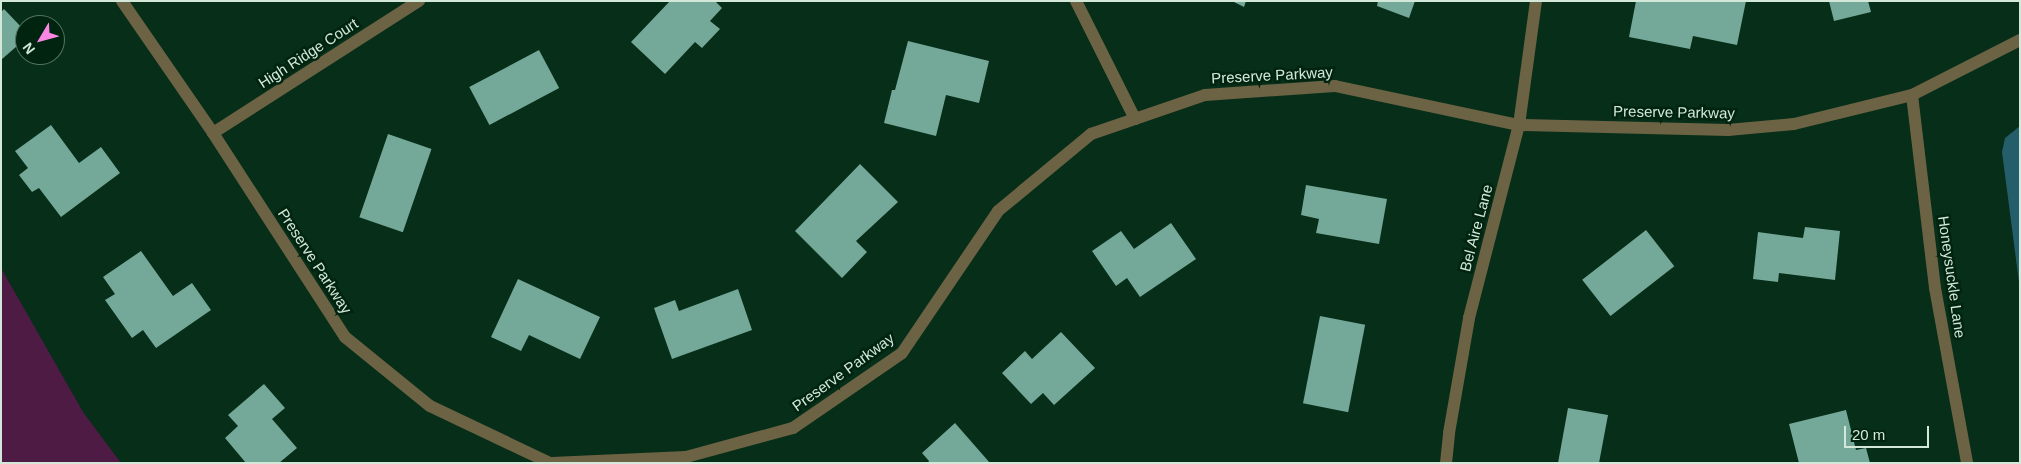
<!DOCTYPE html>
<style>
body{margin:0}
#map{position:relative;width:2021px;height:464px;overflow:hidden;background:#062e18;font-family:Arial,sans-serif}
div>[style]{position:absolute}
.green>*{inset:0;background:#4e1b45}
.water>*{inset:0;background:#245e6b}
.building>*{inset:0;background:#74a899;transform-origin:0 0}
.minor>*{height:12px;margin:-6px;padding:0 6px;transform-origin:6px;border-radius:6px;background:#6c6344}
span{translate:-50% -50%;white-space:nowrap;text-align:center;line-height:1.15;-webkit-text-stroke:5px #00240f;paint-order:stroke}
.street-label{font-size:15px;color:#d3e8d9}
.frame{position:absolute;inset:0;border:2px solid #d3e8d9;pointer-events:none}
.north{position:absolute;left:15px;top:15px;width:50px;height:50px;box-sizing:border-box;background:#00240f;border:1px solid #547260;border-radius:50%;rotate:233deg;font-size:14px;font-weight:700;line-height:20px;text-align:center;color:#d3e8d9}
.north::after{content:'';display:block;margin:auto;width:18px;height:22px;background:#fb87e5;clip-path:polygon(50% 0,100% 100%,50% 72%,0 100%)}
.scale{position:absolute;left:1844px;top:426px;width:85px;height:22px;box-sizing:border-box;border:2px solid #d3e8d9;border-top:0;padding-left:6px;font-size:15px;line-height:18px;white-space:nowrap;color:#d3e8d9;-webkit-text-stroke:4px #00240f;paint-order:stroke}
</style>
<div id="map">
<div class="green">
<i style="clip-path:polygon(1px 268px,83px 412px,121px 463px,1px 463px)"></i>
</div>
<div class="water">
<i style="clip-path:polygon(2020px 126px,2020px 290px,2002px 152px,2005px 138px)"></i>
</div>
<div class="building">
<i style="clip-path:polygon(670px 1px,715px 1px,722px 8px,710px 21px,720px 29px,702px 48px,695px 42px,665px 74px,631px 42px)"></i>
<i style="clip-path:polygon(1232px 1px,1246px 1px,1244px 7px)"></i>
<i style="clip-path:polygon(1378px 1px,1415px 1px,1409px 18px,1377px 6px)"></i>
<i style="clip-path:polygon(1636px 1px,1746px 1px,1737px 45px,1693px 36px,1690px 49px,1629px 37px)"></i>
<i style="clip-path:polygon(1829px 1px,1868px 1px,1871px 12px,1834px 21px)"></i>
<i style="clip-path:polygon(4px 9px,25px 31px,25px 39px,1px 60px,1px 12px)"></i>
<i style="clip-path:polygon(908px 41px,989px 61px,979px 103px,946px 95px,936px 136px,884px 123px,892px 90px,895px 90px)"></i>
<i style="left:539px;top:50px;width:43px;height:79px;rotate:62deg"></i>
<i style="clip-path:polygon(51px 125px,79px 163px,101px 147px,120px 173px,61px 217px,39px 188px,32px 192px,19px 175px,28px 168px,15px 151px)"></i>
<i style="left:388px;top:134px;width:46px;height:88px;rotate:19deg"></i>
<i style="clip-path:polygon(860px 164px,898px 202px,856px 241px,867px 252px,842px 278px,795px 231px)"></i>
<i style="clip-path:polygon(1306px 185px,1387px 199px,1379px 244px,1316px 233px,1319px 219px,1301px 215px)"></i>
<i style="clip-path:polygon(1171px 223px,1196px 259px,1140px 297px,1127px 278px,1116px 286px,1092px 251px,1121px 231px,1134px 249px)"></i>
<i style="clip-path:polygon(1805px 227px,1840px 231px,1835px 280px,1779px 273px,1778px 282px,1753px 279px,1758px 232px,1803px 238px)"></i>
<i style="left:1646px;top:230px;width:46px;height:81px;rotate:52deg"></i>
<i style="clip-path:polygon(141px 251px,173px 296px,192px 283px,211px 310px,156px 348px,143px 330px,132px 338px,105px 300px,115px 294px,103px 277px)"></i>
<i style="clip-path:polygon(518px 279px,600px 317px,580px 359px,529px 335px,521px 351px,491px 337px)"></i>
<i style="clip-path:polygon(738px 289px,752px 330px,672px 359px,654px 308px,675px 300px,679px 311px)"></i>
<i style="left:1320px;top:316px;width:46px;height:89px;rotate:11deg"></i>
<i style="clip-path:polygon(1061px 332px,1095px 368px,1054px 405px,1043px 393px,1031px 404px,1002px 373px,1025px 351px,1032px 359px)"></i>
<i style="clip-path:polygon(264px 384px,285px 408px,272px 419px,297px 448px,279px 463px,246px 463px,225px 438px,238px 426px,228px 415px)"></i>
<i style="clip-path:polygon(1568px 408px,1608px 415px,1599px 463px,1558px 463px)"></i>
<i style="clip-path:polygon(1846px 410px,1856px 450px,1866px 448px,1870px 463px,1799px 463px,1789px 424px)"></i>
<i style="clip-path:polygon(955px 423px,990px 463px,928px 463px,929px 461px,922px 453px)"></i>
</div>
<div class="minor">
<i style="left:122px;top:1px;width:160px;rotate:55.4deg"></i>
<i style="left:213px;top:133px;width:243px;rotate:57.1deg"></i>
<i style="left:345px;top:337px;width:109px;rotate:39.1deg"></i>
<i style="left:430px;top:406px;width:133px;rotate:25.4deg"></i>
<i style="left:1076px;top:1px;width:132px;rotate:63.4deg"></i>
<i style="left:1912px;top:95px;width:194px;rotate:83.2deg"></i>
<i style="left:1935px;top:288px;width:178px;rotate:79.6deg"></i>
<i style="left:213px;top:133px;width:245px;rotate:-32.7deg"></i>
<i style="left:552px;top:463px;width:134px;rotate:-2.6deg"></i>
<i style="left:686px;top:457px;width:111px;rotate:-15.2deg"></i>
<i style="left:793px;top:428px;width:132px;rotate:-34.5deg"></i>
<i style="left:902px;top:353px;width:171px;rotate:-55.9deg"></i>
<i style="left:998px;top:211px;width:121px;rotate:-39.6deg"></i>
<i style="left:1091px;top:134px;width:120px;rotate:-18.9deg"></i>
<i style="left:1205px;top:95px;width:130px;rotate:-4deg"></i>
<i style="left:1335px;top:86px;width:188px;rotate:12deg"></i>
<i style="left:1519px;top:125px;width:209px;rotate:1.4deg"></i>
<i style="left:1728px;top:130px;width:66px;rotate:-5.2deg"></i>
<i style="left:1794px;top:124px;width:122px;rotate:-13.8deg"></i>
<i style="left:1912px;top:95px;width:121px;rotate:-27deg"></i>
<i style="left:1446px;top:463px;width:30px;rotate:-84deg"></i>
<i style="left:1449px;top:433px;width:117px;rotate:-80.1deg"></i>
<i style="left:1469px;top:318px;width:199px;rotate:-75.5deg"></i>
<i style="left:1519px;top:125px;width:125px;rotate:-82.2deg"></i>
</div>
<div class="street-label">
<span style="left:308px;top:53px;rotate:-33deg">High Ridge Court</span>
<span style="left:1272px;top:75px;rotate:-3deg">Preserve Parkway</span>
<span style="left:1674px;top:112px;rotate:1deg">Preserve Parkway</span>
<span style="left:1476px;top:228px;rotate:-75deg">Bel Aire Lane</span>
<span style="left:315px;top:261px;rotate:57deg">Preserve Parkway</span>
<span style="left:1952px;top:277px;rotate:82deg">Honeysuckle Lane</span>
<span style="left:843px;top:372px;rotate:-36deg">Preserve Parkway</span>
</div>
<div class="frame"></div>
<div class="north">N</div>
<div class="scale">20 m</div>
</div>
